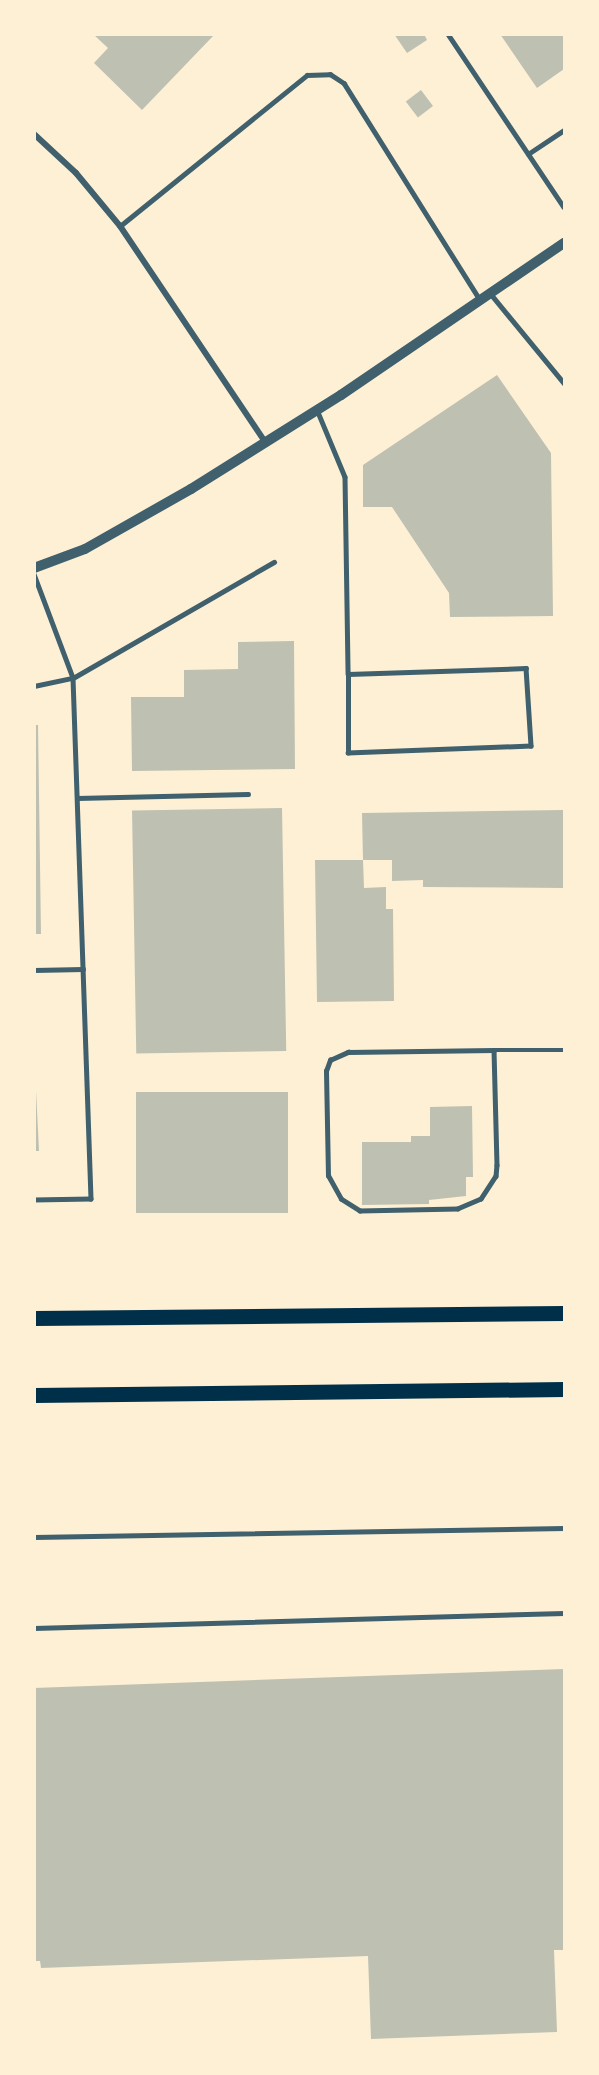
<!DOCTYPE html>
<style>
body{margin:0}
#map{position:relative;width:599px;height:2075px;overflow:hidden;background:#fdf0d5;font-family:Figtree,sans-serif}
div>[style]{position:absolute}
.building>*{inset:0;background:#bec0b2;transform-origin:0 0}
.service>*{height:4.5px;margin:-2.25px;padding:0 2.25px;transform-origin:2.25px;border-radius:2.25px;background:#3f606c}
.minor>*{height:6px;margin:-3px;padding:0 3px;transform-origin:3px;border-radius:3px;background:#3f606c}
.tertiary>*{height:10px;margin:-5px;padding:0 5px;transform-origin:5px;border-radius:5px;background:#3f606c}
.primary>*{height:15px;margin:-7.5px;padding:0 7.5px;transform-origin:7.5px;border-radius:7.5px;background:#003049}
span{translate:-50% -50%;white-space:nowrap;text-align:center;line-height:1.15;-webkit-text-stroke:6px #fdf0d5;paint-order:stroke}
.frame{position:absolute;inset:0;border:36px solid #fdf0d5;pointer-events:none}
</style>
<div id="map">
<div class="building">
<i style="clip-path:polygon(93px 34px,215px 34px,142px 110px,94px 63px,108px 48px)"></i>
<i style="clip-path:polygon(394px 34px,424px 34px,427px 40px,407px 53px)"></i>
<i style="clip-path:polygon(500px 34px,564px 34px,564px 69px,537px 88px)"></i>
<i style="left:421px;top:90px;width:20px;height:19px;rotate:53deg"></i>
<i style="clip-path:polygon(497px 375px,551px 453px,553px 616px,450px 617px,449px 593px,392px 507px,363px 507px,363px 465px)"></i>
<i style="clip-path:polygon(294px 641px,295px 769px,132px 771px,131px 697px,184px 697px,184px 670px,238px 669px,238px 642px)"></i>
<i style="clip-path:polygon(34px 725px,38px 725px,41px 934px,34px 934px)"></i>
<i style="left:282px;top:808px;width:243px;height:150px;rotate:89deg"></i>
<i style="clip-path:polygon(564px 810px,564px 888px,423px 887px,423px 880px,392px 881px,392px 860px,363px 860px,362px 813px)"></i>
<i style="clip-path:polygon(315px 860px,363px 860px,364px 888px,386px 887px,386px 909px,393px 909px,394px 1001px,317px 1002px)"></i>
<i style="clip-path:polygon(34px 1050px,39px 1151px,34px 1151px)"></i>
<i style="left:288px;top:1092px;width:121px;height:152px;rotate:90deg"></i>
<i style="clip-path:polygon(472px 1106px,473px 1177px,466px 1177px,466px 1196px,429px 1200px,429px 1204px,362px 1205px,362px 1142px,411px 1142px,411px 1136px,430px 1136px,430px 1107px)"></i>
<i style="clip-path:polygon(564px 1669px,564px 1950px,554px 1950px,557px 2032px,371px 2039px,368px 1956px,41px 1968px,40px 1961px,34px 1961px,34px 1688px)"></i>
</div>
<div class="service">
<i style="left:448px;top:34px;width:208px;rotate:56.2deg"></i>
<i style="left:528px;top:154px;width:43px;rotate:-33.7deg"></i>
<i style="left:120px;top:226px;width:240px;rotate:-38.9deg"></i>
<i style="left:307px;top:75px;width:23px;rotate:-2deg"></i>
<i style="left:330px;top:74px;width:17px;rotate:33deg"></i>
<i style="left:344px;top:83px;width:256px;rotate:57.9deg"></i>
<i style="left:490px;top:293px;width:117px;rotate:50.6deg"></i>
<i style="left:318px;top:412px;width:70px;rotate:67.4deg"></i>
<i style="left:345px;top:477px;width:197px;rotate:89.1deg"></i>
<i style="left:348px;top:674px;width:178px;rotate:-1.9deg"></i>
<i style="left:526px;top:668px;width:78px;rotate:86.3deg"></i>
<i style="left:531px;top:746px;width:183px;rotate:177.8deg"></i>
<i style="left:348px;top:753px;width:79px;rotate:-90deg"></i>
<i style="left:34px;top:574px;width:111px;rotate:69.4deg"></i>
<i style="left:73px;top:678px;width:232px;rotate:-30deg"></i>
<i style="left:34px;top:686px;width:40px;rotate:-12deg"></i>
<i style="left:73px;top:678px;width:521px;rotate:88.02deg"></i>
<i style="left:91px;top:1199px;width:57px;rotate:179deg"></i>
<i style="left:77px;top:798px;width:171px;rotate:-1.3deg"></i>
<i style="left:34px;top:970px;width:49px;rotate:-1.2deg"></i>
<i style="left:494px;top:1050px;width:115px;rotate:88.5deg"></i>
<i style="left:497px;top:1165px;width:11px;rotate:95deg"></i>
<i style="left:496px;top:1176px;width:27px;rotate:123deg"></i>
<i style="left:481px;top:1199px;width:25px;rotate:157deg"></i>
<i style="left:458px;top:1209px;width:98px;rotate:178.8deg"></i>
<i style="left:360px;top:1211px;width:22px;rotate:-148deg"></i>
<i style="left:341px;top:1199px;width:26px;rotate:-119deg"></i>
<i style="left:328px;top:1176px;width:105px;rotate:-91.1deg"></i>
<i style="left:326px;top:1071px;width:12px;rotate:-70deg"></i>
<i style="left:330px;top:1060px;width:20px;rotate:-24deg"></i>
<i style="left:348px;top:1052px;width:146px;rotate:-0.8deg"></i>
<i style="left:494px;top:1050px;width:70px"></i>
<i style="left:34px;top:1537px;width:530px;rotate:-0.97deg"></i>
<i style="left:34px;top:1628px;width:530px;rotate:-1.62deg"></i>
</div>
<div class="minor">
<i style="left:34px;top:134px;width:57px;rotate:42.9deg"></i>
<i style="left:76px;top:173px;width:69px;rotate:50.3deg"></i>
<i style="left:120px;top:226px;width:258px;rotate:56.1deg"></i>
</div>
<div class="tertiary">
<i style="left:34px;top:568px;width:54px;rotate:-20.4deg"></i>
<i style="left:85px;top:549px;width:122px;rotate:-29.5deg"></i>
<i style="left:191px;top:489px;width:177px;rotate:-32.1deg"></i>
<i style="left:341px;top:395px;width:270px;rotate:-34.3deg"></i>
</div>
<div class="primary">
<i style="left:34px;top:1318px;width:530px;rotate:-0.54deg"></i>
<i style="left:34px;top:1395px;width:530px;rotate:-0.65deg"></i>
</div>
<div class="frame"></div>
</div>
